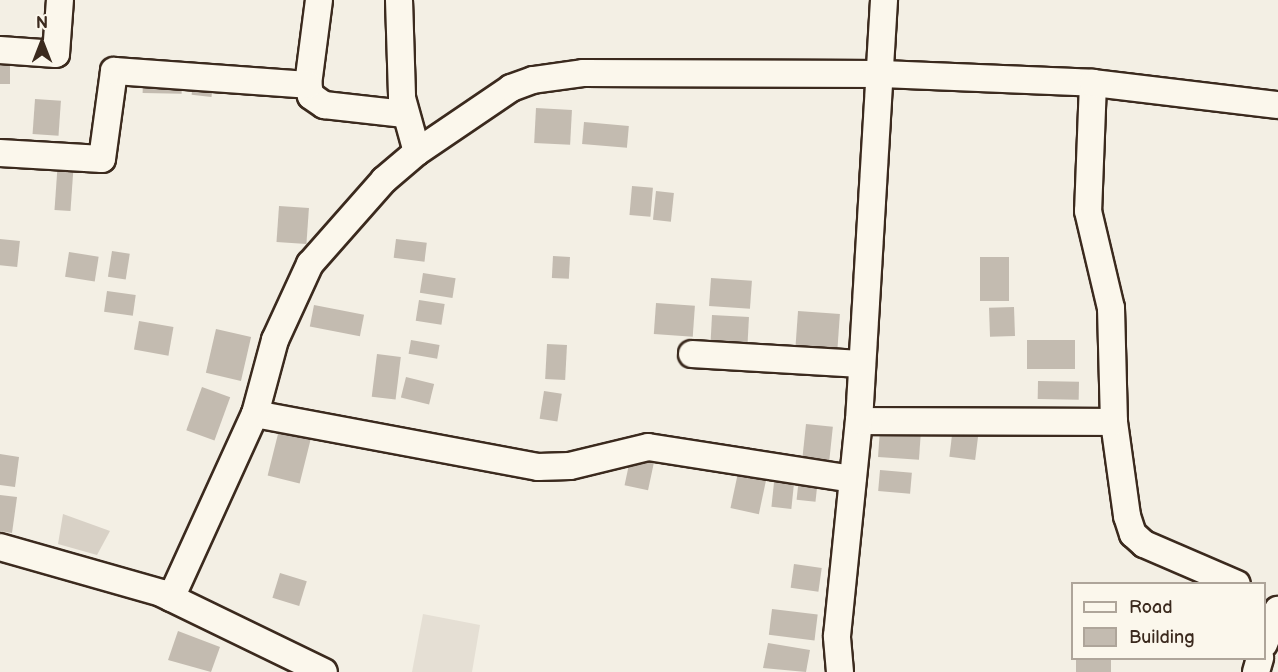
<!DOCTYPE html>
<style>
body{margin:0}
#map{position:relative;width:1278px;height:672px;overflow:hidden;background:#f3efe4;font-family:"Balsamiq Sans",sans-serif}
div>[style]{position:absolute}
.built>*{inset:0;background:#e5dfd4}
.green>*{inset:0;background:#d8d1c6}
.building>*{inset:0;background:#c3bbb0;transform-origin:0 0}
.roads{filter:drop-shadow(2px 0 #3b2a1e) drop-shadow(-2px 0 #3b2a1e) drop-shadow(0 2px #3b2a1e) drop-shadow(0 -2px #3b2a1e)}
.minor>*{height:26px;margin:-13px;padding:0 13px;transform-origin:13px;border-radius:13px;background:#fbf7ec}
span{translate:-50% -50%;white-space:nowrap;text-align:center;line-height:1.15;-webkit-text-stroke:4.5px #fbf7ec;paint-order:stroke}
.legend{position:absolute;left:1071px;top:582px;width:195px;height:78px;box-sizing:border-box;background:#fbf7ec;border:2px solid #aea59a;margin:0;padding:8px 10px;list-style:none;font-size:18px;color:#3b2a1e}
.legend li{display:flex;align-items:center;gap:12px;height:30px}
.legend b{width:30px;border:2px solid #aea59a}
.north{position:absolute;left:12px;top:12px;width:60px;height:60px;-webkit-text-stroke:4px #fbf7ec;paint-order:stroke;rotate:0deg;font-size:16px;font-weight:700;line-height:24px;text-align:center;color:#3b2a1e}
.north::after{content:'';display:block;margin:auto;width:21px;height:27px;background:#3b2a1e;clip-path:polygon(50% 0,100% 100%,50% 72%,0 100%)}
</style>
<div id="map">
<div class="built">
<i style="clip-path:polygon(423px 614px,480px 625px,472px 672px,412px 672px)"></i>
</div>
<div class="green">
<i style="clip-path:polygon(63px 514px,110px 531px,97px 555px,58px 544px)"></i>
</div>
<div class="building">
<i style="left:0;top:51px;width:10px;height:33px"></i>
<i style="left:143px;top:72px;width:39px;height:21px;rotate:1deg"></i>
<i style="left:194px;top:72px;width:20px;height:23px;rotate:6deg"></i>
<i style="left:35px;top:99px;width:26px;height:35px;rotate:4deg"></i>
<i style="left:536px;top:108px;width:36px;height:35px;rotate:3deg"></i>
<i style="left:584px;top:122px;width:45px;height:22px;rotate:5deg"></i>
<i style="left:58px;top:160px;width:16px;height:50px;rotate:4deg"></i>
<i style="left:632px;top:186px;width:21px;height:29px;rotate:5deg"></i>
<i style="left:656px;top:191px;width:18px;height:29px;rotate:6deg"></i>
<i style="left:279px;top:206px;width:30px;height:36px;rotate:4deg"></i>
<i style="left:0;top:239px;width:20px;height:26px;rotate:6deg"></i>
<i style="left:396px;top:239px;width:31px;height:19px;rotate:7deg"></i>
<i style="left:112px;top:251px;width:18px;height:26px;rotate:9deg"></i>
<i style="left:69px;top:252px;width:30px;height:25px;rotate:9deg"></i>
<i style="left:553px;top:256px;width:17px;height:22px;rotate:3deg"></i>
<i style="left:980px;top:257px;width:29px;height:44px"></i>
<i style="left:423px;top:273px;width:33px;height:20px;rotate:9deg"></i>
<i style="left:711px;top:278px;width:41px;height:28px;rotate:4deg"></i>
<i style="left:107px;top:291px;width:29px;height:21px;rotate:8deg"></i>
<i style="left:419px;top:300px;width:26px;height:21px;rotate:9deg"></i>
<i style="left:656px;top:303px;width:39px;height:31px;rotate:4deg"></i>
<i style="left:314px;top:305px;width:51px;height:22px;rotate:11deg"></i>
<i style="left:1014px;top:307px;width:29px;height:25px;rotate:88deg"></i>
<i style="left:798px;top:311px;width:42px;height:38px;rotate:4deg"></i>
<i style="left:712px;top:315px;width:37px;height:32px;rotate:3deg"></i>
<i style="left:139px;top:321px;width:35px;height:29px;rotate:10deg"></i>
<i style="left:216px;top:329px;width:36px;height:45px;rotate:13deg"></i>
<i style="left:411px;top:340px;width:29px;height:14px;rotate:10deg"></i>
<i style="left:1027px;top:340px;width:48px;height:29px"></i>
<i style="left:547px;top:344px;width:20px;height:35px;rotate:3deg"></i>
<i style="left:377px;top:354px;width:24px;height:43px;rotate:7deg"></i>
<i style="left:406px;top:377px;width:29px;height:21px;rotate:14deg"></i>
<i style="left:1038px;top:381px;width:41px;height:18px;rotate:1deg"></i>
<i style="left:202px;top:387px;width:30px;height:46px;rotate:20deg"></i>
<i style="left:544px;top:391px;width:18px;height:28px;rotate:9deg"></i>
<i style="left:806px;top:424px;width:27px;height:38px;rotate:6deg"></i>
<i style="left:953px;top:427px;width:26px;height:30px;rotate:7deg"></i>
<i style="left:880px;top:429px;width:41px;height:28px;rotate:4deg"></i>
<i style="left:279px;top:430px;width:33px;height:47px;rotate:14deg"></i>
<i style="clip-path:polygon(0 454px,19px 457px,15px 487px,0 485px)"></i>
<i style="left:631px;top:455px;width:24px;height:31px;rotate:12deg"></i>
<i style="left:739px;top:468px;width:29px;height:41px;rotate:12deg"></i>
<i style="left:880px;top:470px;width:32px;height:21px;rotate:5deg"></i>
<i style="left:775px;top:473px;width:20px;height:34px;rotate:6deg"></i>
<i style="left:799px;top:477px;width:19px;height:23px;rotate:6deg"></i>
<i style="clip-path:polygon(0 495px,17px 497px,12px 533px,0 531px)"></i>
<i style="left:794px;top:564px;width:28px;height:24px;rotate:8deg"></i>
<i style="left:280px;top:573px;width:28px;height:26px;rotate:17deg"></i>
<i style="left:772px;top:609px;width:46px;height:26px;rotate:7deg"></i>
<i style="clip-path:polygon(178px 631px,220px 647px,211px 672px,168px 660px)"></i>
<i style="clip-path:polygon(768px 643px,810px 650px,806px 672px,763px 668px)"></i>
<i style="left:1076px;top:658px;width:35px;height:14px"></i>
</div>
<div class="roads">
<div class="minor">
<i style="left:319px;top:0;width:86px;rotate:97.4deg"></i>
<i style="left:308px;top:85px;width:11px;rotate:75deg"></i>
<i style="left:311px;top:96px;width:16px;rotate:35deg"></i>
<i style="left:324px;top:105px;width:81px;rotate:6.4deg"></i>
<i style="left:399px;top:0;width:98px;rotate:88.2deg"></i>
<i style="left:402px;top:98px;width:56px;rotate:74.5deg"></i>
<i style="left:0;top:50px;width:56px;rotate:4.1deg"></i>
<i style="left:56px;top:54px;width:54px;rotate:-85.8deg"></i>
<i style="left:1093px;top:83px;width:128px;rotate:92.2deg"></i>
<i style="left:1088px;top:211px;width:100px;rotate:76.7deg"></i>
<i style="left:1111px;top:308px;width:114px;rotate:88.5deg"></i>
<i style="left:1114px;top:422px;width:95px;rotate:82.1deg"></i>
<i style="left:1127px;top:516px;width:19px;rotate:72deg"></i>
<i style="left:1133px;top:534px;width:15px;rotate:42deg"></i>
<i style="left:1144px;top:544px;width:101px;rotate:23.3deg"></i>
<i style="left:0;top:153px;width:102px;rotate:3.4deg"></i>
<i style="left:102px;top:159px;width:89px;rotate:-82.2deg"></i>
<i style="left:114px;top:71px;width:195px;rotate:4.1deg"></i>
<i style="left:692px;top:354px;width:169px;rotate:3.4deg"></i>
<i style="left:255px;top:414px;width:288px;rotate:10.6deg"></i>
<i style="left:538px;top:467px;width:32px;rotate:-2deg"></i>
<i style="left:570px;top:466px;width:80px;rotate:-13.7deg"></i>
<i style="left:648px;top:447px;width:207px;rotate:8.9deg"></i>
<i style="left:859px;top:421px;width:255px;rotate:0.2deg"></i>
<i style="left:0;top:547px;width:167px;rotate:15.9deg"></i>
<i style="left:161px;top:593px;width:181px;rotate:25.9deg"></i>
<i style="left:171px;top:598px;width:202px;rotate:-65.5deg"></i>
<i style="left:255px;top:414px;width:77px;rotate:-74.9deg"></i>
<i style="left:275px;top:340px;width:84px;rotate:-65.3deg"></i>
<i style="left:310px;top:264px;width:112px;rotate:-48.6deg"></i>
<i style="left:384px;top:180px;width:43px;rotate:-40.3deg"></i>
<i style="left:417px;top:152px;width:114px;rotate:-34.2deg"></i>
<i style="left:511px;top:88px;width:23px;rotate:-20deg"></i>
<i style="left:533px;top:80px;width:50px;rotate:-8deg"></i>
<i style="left:583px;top:73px;width:299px;rotate:0.2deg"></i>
<i style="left:882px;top:74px;width:211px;rotate:2.4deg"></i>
<i style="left:1093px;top:83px;width:186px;rotate:6.8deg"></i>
<i style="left:1264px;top:644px;width:37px;rotate:-68deg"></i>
<i style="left:840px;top:672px;width:36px;rotate:-95deg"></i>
<i style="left:837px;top:636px;width:216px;rotate:-84.2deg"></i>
<i style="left:859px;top:421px;width:422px;rotate:-86.6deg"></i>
<i style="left:1256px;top:672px;width:15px;rotate:-74deg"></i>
</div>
</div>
<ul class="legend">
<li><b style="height:8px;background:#fbf7ec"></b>Road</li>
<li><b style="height:16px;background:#c3bbb0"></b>Building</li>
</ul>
<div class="north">N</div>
</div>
